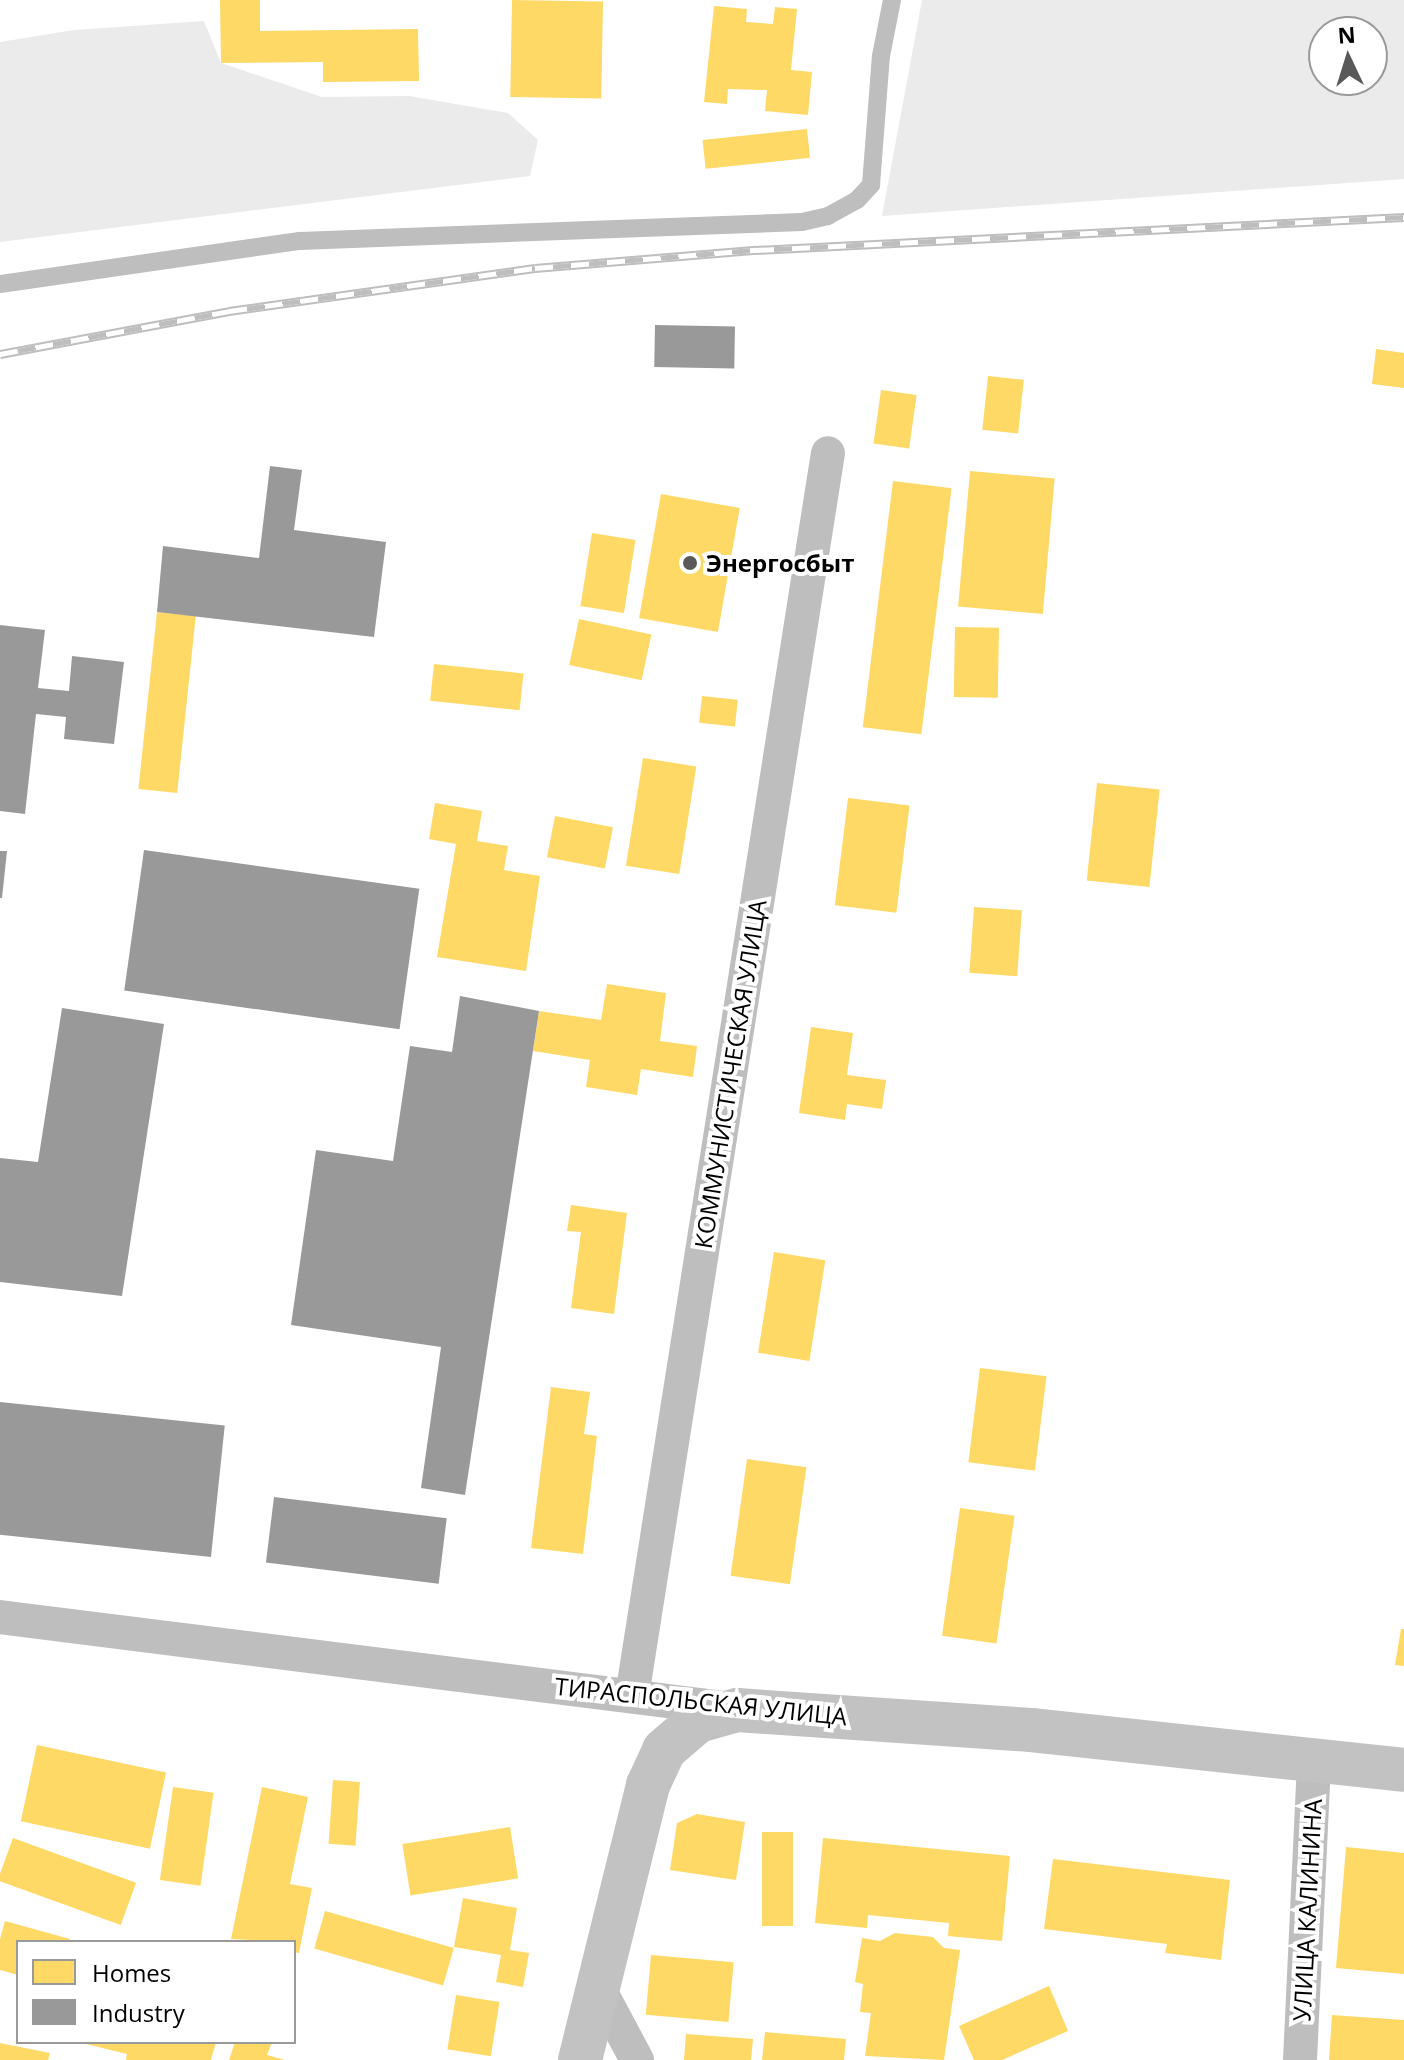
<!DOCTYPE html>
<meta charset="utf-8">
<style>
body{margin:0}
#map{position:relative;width:1404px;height:2060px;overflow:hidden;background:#fff;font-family:"Open Sans",sans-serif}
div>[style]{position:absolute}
.green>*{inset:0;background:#ebebeb}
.homes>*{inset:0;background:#ffd966;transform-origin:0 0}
.industry>*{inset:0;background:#999;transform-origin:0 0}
.service>*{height:18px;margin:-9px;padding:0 9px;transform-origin:9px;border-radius:9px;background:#bebebe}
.minor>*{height:34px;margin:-17px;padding:0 17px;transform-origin:17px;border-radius:17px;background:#bebebe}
.secondary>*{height:44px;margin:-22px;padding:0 22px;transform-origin:22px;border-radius:22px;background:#c2c2c2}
.rail>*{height:9px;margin-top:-4.5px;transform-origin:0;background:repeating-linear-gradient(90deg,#fff 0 18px,#bebebe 0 36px);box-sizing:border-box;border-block:2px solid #bebebe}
.dots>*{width:22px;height:22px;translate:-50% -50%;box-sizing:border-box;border:4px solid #fff;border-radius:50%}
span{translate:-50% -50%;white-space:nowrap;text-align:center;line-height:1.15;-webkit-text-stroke:8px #fff;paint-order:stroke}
.poi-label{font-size:24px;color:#000;font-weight:700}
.left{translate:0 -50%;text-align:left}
.street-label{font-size:24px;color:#000}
.legend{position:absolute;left:16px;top:1940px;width:280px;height:104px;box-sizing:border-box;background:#fff;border:2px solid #999;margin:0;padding:10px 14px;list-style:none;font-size:24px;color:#000}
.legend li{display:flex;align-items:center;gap:16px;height:40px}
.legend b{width:40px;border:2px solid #999}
.north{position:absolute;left:1308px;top:16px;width:80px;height:80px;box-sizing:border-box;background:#fff;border:2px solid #999;border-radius:50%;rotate:356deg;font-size:22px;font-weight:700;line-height:32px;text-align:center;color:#000}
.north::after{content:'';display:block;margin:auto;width:28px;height:36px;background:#595959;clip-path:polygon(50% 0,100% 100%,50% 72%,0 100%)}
</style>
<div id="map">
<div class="green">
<i style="clip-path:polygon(evenodd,922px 0,1404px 0,1404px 179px,882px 216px,922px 0,1324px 32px,1372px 32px,1372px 80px,1324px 80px,1324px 32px)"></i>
<i style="clip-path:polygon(204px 21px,221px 63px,322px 97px,409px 96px,508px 113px,538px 140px,530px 176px,0 242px,0 42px,74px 30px)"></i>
</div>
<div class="homes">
<i style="clip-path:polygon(220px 0,260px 0,260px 31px,418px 29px,419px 81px,323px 82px,323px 62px,221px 63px)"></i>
<i style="left:512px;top:0;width:91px;height:97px;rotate:1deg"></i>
<i style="clip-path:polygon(714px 6px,747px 9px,746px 22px,773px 24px,775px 7px,797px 9px,791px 70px,812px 72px,808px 115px,765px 111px,767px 90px,728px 89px,727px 104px,704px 102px)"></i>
<i style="left:807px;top:129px;width:29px;height:105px;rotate:84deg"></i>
<i style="clip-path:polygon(1376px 349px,1404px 353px,1404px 388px,1372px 384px)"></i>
<i style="left:988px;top:376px;width:36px;height:54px;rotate:6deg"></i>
<i style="left:881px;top:390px;width:36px;height:54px;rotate:8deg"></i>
<i style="left:970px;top:471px;width:85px;height:136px;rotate:5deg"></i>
<i style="left:893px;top:481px;width:59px;height:248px;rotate:7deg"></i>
<i style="left:661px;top:494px;width:80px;height:126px;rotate:10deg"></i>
<i style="left:592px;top:533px;width:44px;height:74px;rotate:9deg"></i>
<i style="left:157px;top:612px;width:39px;height:178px;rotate:6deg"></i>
<i style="left:579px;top:619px;width:74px;height:47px;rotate:12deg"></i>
<i style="left:955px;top:627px;width:44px;height:70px;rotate:1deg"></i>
<i style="left:434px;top:664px;width:90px;height:37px;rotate:6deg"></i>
<i style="left:702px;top:696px;width:36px;height:27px;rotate:6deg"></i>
<i style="left:643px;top:758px;width:54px;height:109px;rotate:9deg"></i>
<i style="left:1097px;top:783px;width:63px;height:98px;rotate:6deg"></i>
<i style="left:848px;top:798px;width:62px;height:108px;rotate:7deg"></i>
<i style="clip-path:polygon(435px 803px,482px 811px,477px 841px,508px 846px,504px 870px,540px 876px,526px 971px,437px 957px,456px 844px,429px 839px)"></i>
<i style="left:555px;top:816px;width:59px;height:42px;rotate:11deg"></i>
<i style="left:974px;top:907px;width:48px;height:66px;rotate:4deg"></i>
<i style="clip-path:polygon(607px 984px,666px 993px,660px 1041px,697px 1046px,693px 1077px,641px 1069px,637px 1095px,586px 1087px,590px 1060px,533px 1051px,539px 1011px,601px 1020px)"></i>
<i style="clip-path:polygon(811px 1027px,853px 1033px,847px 1075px,886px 1080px,882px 1109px,847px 1104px,845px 1120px,799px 1113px)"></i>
<i style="clip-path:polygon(571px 1205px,627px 1213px,614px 1314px,571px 1308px,581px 1232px,567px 1231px)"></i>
<i style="left:774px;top:1252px;width:52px;height:102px;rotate:9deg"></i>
<i style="left:980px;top:1368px;width:67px;height:95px;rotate:7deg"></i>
<i style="clip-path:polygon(551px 1387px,590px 1392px,584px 1434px,597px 1436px,583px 1554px,531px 1548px)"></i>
<i style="left:747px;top:1459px;width:60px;height:118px;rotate:8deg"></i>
<i style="left:960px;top:1508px;width:55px;height:129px;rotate:8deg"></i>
<i style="clip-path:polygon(1401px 1629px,1404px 1629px,1404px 1666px,1395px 1665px)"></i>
<i style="left:37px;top:1745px;width:132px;height:78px;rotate:12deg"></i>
<i style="left:333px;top:1780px;width:27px;height:64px;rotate:4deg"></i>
<i style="left:173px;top:1787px;width:41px;height:94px;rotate:8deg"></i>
<i style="clip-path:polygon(262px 1787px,308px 1797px,290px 1884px,312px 1888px,299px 1953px,294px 1952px,294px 1942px,231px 1939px)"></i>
<i style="clip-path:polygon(697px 1814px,745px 1822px,736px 1880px,670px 1870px,677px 1823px)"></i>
<i style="left:510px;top:1827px;width:52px;height:109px;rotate:81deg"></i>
<i style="left:762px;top:1832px;width:31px;height:94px"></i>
<i style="left:13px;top:1838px;width:131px;height:45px;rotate:20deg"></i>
<i style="clip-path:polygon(823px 1838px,1010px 1856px,1002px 1941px,948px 1936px,949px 1923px,868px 1915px,867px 1928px,815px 1923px)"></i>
<i style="clip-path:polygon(1346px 1847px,1404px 1853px,1404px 1974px,1336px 1968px)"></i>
<i style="clip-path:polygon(1053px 1859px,1230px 1880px,1221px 1960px,1165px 1953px,1167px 1944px,1044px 1929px)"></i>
<i style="clip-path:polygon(463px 1898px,517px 1908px,510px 1950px,529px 1953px,523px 1987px,496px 1982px,501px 1955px,454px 1947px)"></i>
<i style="left:325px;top:1911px;width:134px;height:39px;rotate:16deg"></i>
<i style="clip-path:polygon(5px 1921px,70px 1939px,69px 1942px,18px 1942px,18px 1975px,0 1970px,0 1939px)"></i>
<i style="clip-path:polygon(895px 1933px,933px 1937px,944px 1948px,960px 1950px,944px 2060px,865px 2056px,871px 2013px,860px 2012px,863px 1984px,855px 1982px,862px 1938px,880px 1941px)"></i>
<i style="left:651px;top:1955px;width:83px;height:60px;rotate:5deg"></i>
<i style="clip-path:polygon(1049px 1986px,1068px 2031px,1002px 2060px,974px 2060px,959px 2026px)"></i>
<i style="left:456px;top:1995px;width:44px;height:55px;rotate:9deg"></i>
<i style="clip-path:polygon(1332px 2015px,1404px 2020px,1404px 2060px,1329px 2060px)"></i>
<i style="clip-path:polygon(765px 2032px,846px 2039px,844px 2060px,762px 2060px)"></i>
<i style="clip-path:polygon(686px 2034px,753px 2039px,751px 2060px,684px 2060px)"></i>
<i style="clip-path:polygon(216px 2042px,211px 2060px,126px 2060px,127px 2054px,82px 2043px)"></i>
<i style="clip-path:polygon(235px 2042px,272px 2042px,267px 2055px,285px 2060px,229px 2060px)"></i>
<i style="clip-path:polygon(0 2043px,50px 2053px,48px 2060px,0 2060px)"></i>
</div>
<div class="industry">
<i style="left:655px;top:325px;width:80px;height:42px;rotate:1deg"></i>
<i style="clip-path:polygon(270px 466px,302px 470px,294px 530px,386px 542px,374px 637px,157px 612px,163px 546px,259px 558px)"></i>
<i style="clip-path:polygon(0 625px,45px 630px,38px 688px,69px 691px,72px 656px,124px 662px,114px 744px,64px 739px,66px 717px,36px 714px,25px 814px,0 811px)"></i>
<i style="left:144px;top:850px;width:278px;height:142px;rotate:8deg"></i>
<i style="clip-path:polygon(0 851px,7px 851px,2px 898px,0 898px)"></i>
<i style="clip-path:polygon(460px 996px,539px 1011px,465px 1495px,421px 1488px,441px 1347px,291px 1325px,316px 1150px,393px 1161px,410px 1046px,452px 1052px)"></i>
<i style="clip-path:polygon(62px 1008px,164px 1024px,122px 1296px,0 1282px,0 1158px,38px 1162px)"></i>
<i style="left:0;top:1402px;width:226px;height:132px;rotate:6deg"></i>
<i style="left:274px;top:1497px;width:174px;height:66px;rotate:7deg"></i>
</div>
<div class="service">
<i style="left:0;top:284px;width:303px;rotate:-8.2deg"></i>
<i style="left:300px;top:241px;width:502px;rotate:-2.17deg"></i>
<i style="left:802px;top:222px;width:27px;rotate:-13deg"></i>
<i style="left:828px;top:216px;width:33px;rotate:-29deg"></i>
<i style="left:857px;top:200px;width:21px;rotate:-47deg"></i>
<i style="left:871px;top:185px;width:129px;rotate:-85.6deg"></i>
<i style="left:881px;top:56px;width:57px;rotate:-78.9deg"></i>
</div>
<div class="minor">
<i style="left:0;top:1617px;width:736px;rotate:7.18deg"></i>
<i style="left:632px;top:1696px;width:1258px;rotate:-81.04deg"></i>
<i style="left:598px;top:1987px;width:83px;rotate:61.9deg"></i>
<i style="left:1300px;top:2060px;width:300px;rotate:-87.3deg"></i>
</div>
<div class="secondary">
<i style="left:580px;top:2060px;width:283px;rotate:-76.1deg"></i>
<i style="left:648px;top:1785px;width:38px;rotate:-65deg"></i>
<i style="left:664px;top:1750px;width:45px;rotate:-40.5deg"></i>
<i style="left:698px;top:1721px;width:41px;rotate:-15.8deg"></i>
<i style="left:737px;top:1710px;width:295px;rotate:3.9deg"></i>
<i style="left:1031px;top:1730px;width:375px;rotate:6.1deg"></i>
</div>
<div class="rail">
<i style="left:0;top:354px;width:233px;rotate:-10.6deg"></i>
<i style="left:229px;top:311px;width:309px;rotate:-8deg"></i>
<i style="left:535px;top:268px;width:222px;rotate:-4.7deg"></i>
<i style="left:756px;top:250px;width:649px;rotate:-2.92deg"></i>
</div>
<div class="dots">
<i style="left:690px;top:563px;background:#595959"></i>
</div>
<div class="poi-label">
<span class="left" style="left:706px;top:563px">Энергосбыт</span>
</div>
<div class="street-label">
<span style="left:730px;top:1074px;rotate:-81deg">КОММУНИСТИЧЕСКАЯ УЛИЦА</span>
<span style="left:701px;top:1701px;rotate:6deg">ТИРАСПОЛЬСКАЯ УЛИЦА</span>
<span style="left:1307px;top:1910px;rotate:-87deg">УЛИЦА КАЛИНИНА</span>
</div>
<ul class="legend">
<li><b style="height:22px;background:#ffd966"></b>Homes</li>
<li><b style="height:22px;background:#999"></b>Industry</li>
</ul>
<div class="north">N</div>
</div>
